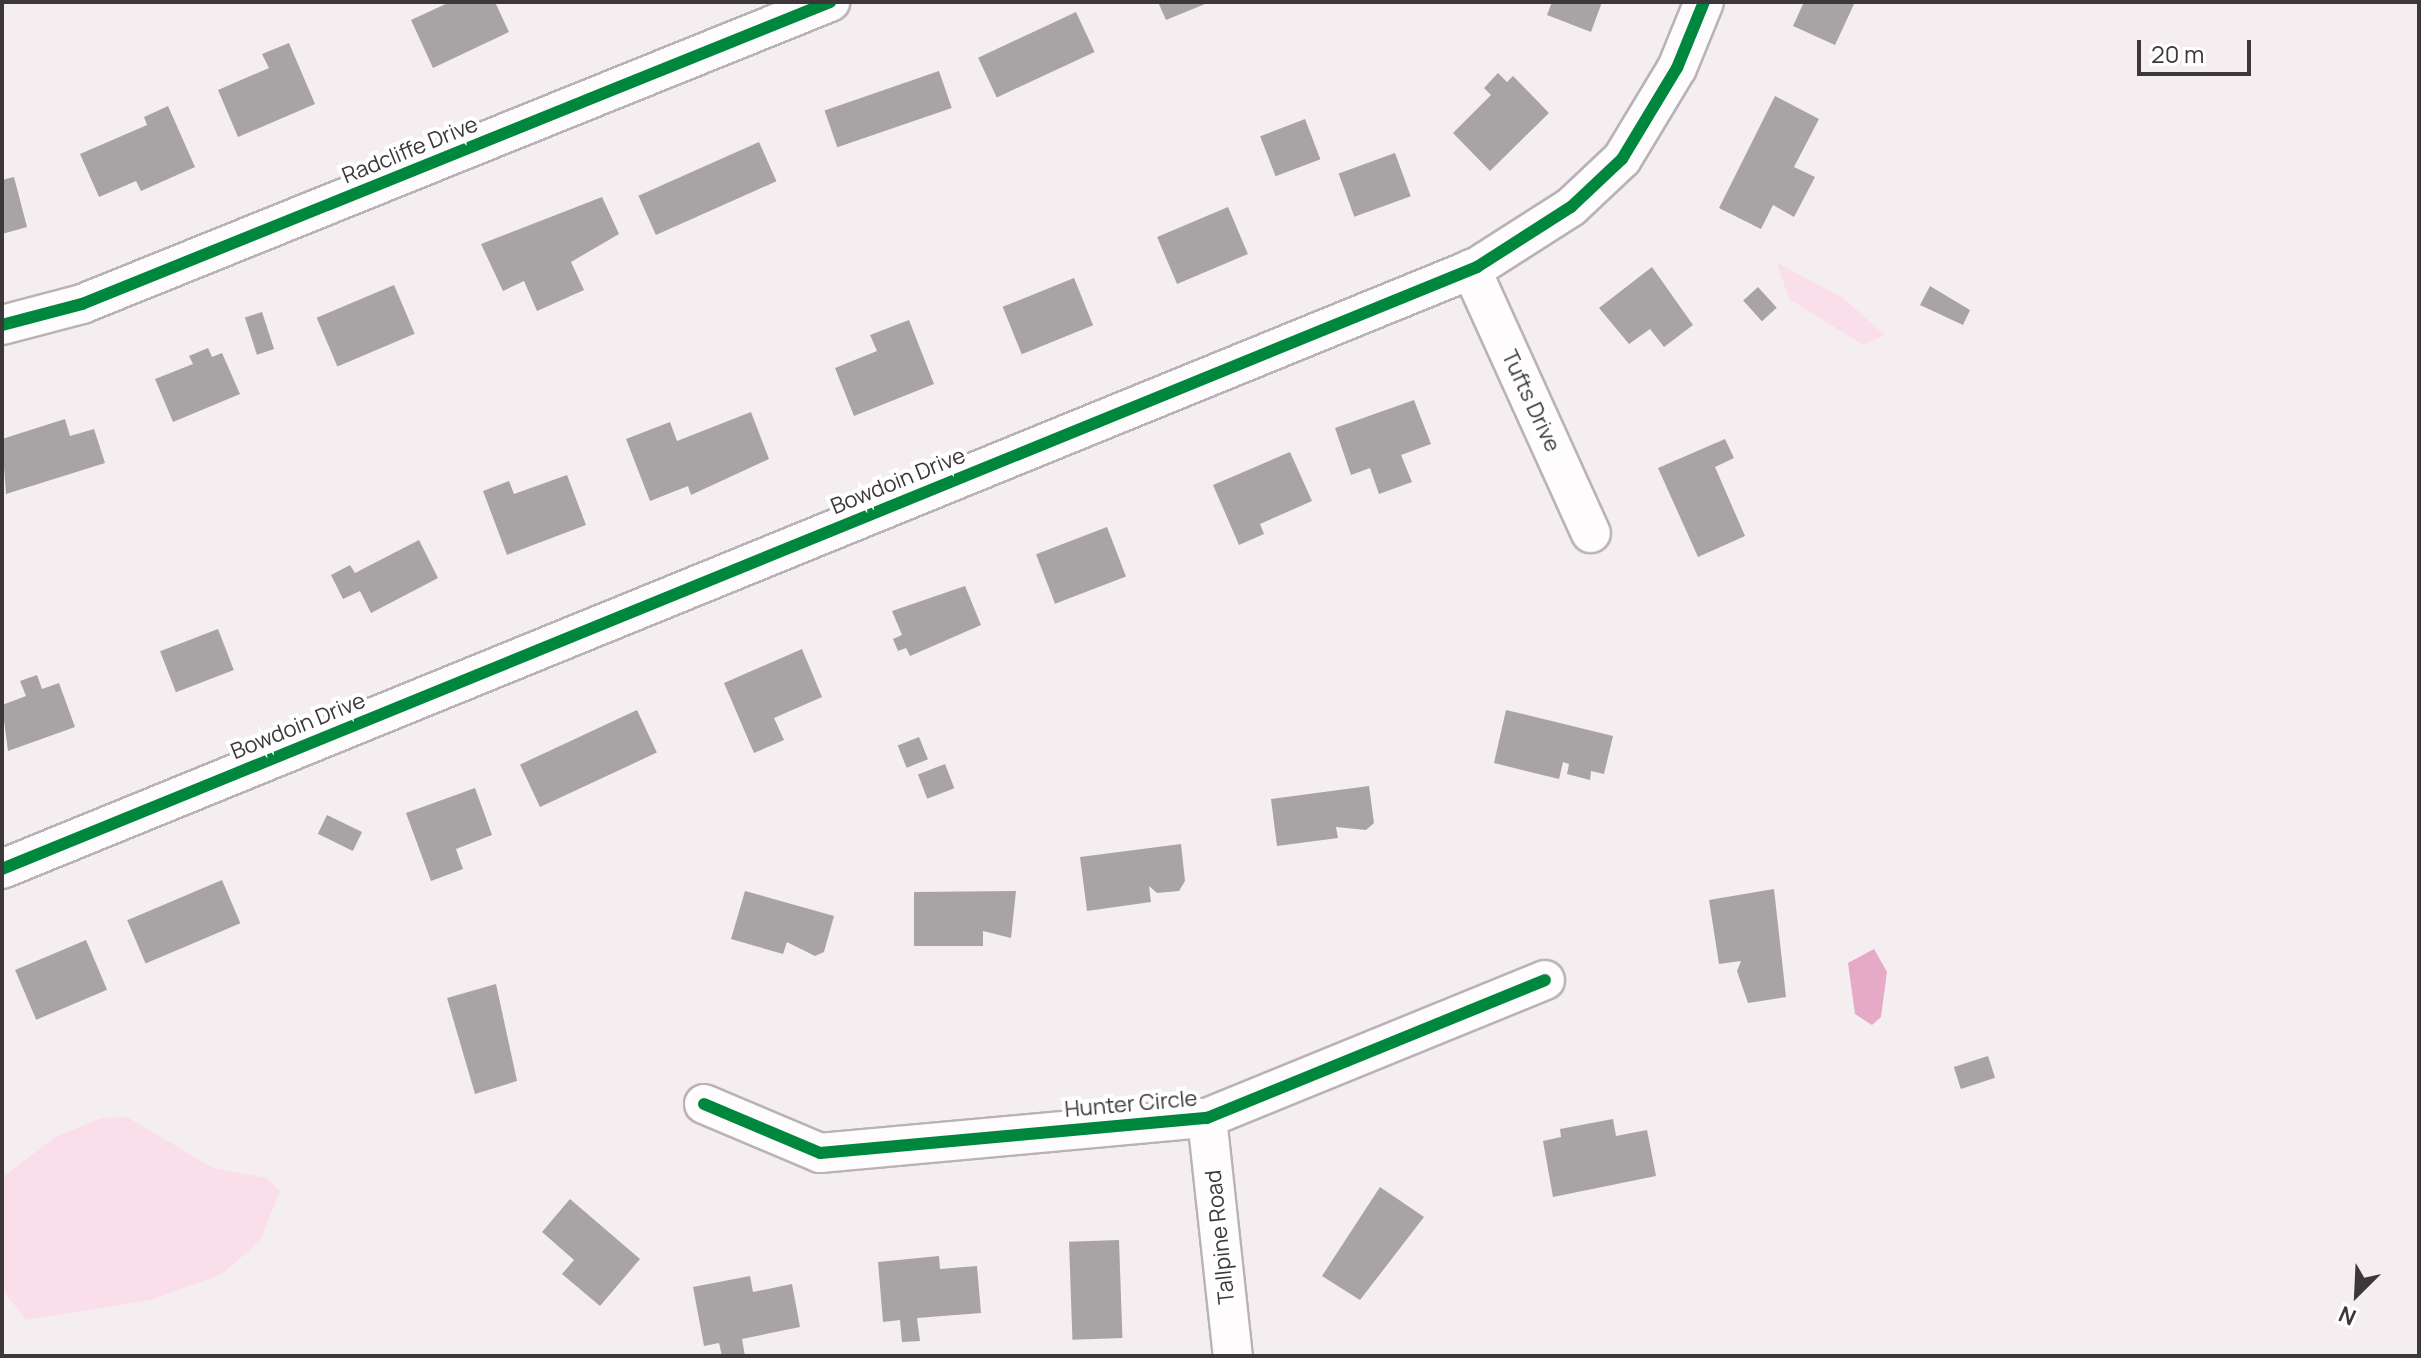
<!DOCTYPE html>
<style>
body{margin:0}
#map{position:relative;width:2421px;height:1358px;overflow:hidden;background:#f5eef1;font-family:Manrope,sans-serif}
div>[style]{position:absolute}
.green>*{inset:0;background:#fadeea}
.water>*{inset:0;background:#e6a9c6}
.building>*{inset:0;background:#a8a3a5;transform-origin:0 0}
.roads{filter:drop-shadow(2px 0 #b8b3b6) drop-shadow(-2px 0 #b8b3b6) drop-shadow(0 2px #b8b3b6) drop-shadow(0 -2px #b8b3b6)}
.minor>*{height:38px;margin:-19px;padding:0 19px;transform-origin:19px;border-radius:19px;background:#fefcfd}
.cycleway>*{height:12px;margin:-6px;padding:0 6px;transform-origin:6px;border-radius:6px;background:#00873e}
span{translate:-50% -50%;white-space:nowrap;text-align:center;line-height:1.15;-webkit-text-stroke:8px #fff;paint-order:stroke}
.street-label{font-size:22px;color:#3c3739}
.frame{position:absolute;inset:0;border:4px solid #3c3739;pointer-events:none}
.north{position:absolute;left:2317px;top:1254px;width:80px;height:80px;-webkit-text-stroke:6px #fff;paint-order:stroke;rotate:204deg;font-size:22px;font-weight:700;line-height:32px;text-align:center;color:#3c3739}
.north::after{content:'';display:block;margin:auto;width:28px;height:36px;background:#3c3739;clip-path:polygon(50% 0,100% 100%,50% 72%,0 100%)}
.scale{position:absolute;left:2137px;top:40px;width:114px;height:36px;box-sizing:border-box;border:4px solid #3c3739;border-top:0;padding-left:10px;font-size:24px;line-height:28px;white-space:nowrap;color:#3c3739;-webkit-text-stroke:6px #fff;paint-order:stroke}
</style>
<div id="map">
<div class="green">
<i style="clip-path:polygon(1777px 263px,1842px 297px,1885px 335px,1863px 345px,1789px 299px)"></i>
<i style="clip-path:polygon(127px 1117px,213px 1168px,267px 1178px,280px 1191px,260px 1241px,222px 1274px,151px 1300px,26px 1320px,2px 1289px,2px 1178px,55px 1137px,101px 1118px)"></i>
</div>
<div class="water">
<i style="clip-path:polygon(1874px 949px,1887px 972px,1881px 1017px,1872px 1025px,1855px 1014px,1848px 963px)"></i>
</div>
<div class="building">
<i style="clip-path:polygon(450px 2px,495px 2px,509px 32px,433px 68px,411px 20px)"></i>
<i style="clip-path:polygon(1158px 2px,1210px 2px,1166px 20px)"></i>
<i style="clip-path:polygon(1552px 2px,1602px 2px,1591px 32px,1547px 15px)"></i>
<i style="clip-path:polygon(1804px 2px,1855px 2px,1835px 45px,1793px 26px)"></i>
<i style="left:1076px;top:12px;width:44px;height:108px;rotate:65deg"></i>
<i style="clip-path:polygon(289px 43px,315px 104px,238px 137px,218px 90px,269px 68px,262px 54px)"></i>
<i style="left:939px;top:71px;width:39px;height:121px;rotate:71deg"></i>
<i style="clip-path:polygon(1498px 73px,1507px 82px,1513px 76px,1549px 113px,1490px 171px,1453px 133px,1491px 95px,1484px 88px)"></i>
<i style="clip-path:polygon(1775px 96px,1819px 119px,1794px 167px,1815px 177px,1794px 217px,1773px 205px,1761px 229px,1719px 208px)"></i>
<i style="clip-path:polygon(168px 106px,195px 167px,141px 191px,136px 181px,99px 197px,80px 154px,147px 125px,144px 117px)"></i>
<i style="left:1305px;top:119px;width:43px;height:48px;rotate:69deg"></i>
<i style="left:759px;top:142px;width:43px;height:132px;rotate:66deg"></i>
<i style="left:1395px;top:153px;width:46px;height:60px;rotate:70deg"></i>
<i style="clip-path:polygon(14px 177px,27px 227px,2px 234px,2px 180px)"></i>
<i style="clip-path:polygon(602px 197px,619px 234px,571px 262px,584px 290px,537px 311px,524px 281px,503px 291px,481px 244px)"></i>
<i style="left:1228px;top:207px;width:51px;height:77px;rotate:67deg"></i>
<i style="clip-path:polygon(1652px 267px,1693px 325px,1664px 347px,1650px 329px,1629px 344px,1599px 308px)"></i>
<i style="left:1074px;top:278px;width:51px;height:77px;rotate:68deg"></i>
<i style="left:394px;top:285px;width:53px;height:84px;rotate:67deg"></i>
<i style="clip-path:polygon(1930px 286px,1970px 310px,1963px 325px,1920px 305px)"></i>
<i style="left:1758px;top:287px;width:28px;height:20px;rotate:48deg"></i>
<i style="left:262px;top:312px;width:39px;height:18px;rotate:72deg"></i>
<i style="clip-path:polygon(909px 320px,934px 384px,854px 416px,835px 368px,877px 351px,870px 335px)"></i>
<i style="clip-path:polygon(208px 348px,212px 357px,222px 353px,240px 394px,173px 422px,155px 379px,193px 364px,189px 356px)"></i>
<i style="clip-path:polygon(1414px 400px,1431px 444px,1401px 455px,1412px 482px,1379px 494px,1370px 468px,1351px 475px,1335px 428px)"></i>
<i style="clip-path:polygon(751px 412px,769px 459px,691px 495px,688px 486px,650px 501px,626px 439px,670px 422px,677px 441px)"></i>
<i style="clip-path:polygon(65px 419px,70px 436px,94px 429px,105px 463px,6px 494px,2px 439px)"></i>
<i style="clip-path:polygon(1725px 439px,1734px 458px,1715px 467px,1745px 536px,1698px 557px,1658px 468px)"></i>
<i style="clip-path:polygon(1290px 452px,1312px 501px,1260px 524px,1264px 534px,1239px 545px,1213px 485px)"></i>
<i style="clip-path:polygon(567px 475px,586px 525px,507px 555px,483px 491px,509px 481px,514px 494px)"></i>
<i style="left:1107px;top:527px;width:53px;height:76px;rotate:69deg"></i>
<i style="clip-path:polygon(419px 540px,438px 578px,371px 613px,360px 591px,343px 599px,331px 575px,350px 565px,355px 573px)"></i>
<i style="clip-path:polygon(965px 586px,981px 625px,910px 656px,906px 648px,898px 651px,893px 639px,902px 635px,892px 611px)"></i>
<i style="left:218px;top:629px;width:44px;height:62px;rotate:69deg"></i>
<i style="clip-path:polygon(802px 649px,822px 697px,774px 718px,784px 740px,754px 753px,724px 683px)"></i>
<i style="clip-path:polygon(37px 675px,42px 689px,59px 683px,75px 727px,8px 751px,2px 705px,26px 696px,20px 681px)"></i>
<i style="left:637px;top:710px;width:47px;height:129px;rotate:65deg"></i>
<i style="clip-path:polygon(1506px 710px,1613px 736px,1604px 774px,1591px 771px,1590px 780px,1567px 774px,1569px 764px,1563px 762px,1559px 779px,1494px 763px)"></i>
<i style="left:919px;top:737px;width:24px;height:23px;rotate:68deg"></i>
<i style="left:945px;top:764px;width:26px;height:29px;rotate:69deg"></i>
<i style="clip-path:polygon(1369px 786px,1374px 823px,1366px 830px,1336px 827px,1338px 838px,1277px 846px,1271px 799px)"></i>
<i style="clip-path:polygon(475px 788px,492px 835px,456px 849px,463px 869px,431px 881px,406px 813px)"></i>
<i style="left:327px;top:815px;width:39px;height:21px;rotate:26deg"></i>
<i style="clip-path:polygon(1181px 844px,1185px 881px,1179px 891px,1157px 893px,1149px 886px,1151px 902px,1087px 911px,1080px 857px)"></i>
<i style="left:222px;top:880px;width:47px;height:103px;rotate:67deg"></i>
<i style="clip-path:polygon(1774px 889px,1786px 997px,1748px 1003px,1737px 971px,1741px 961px,1719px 964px,1709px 900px)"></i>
<i style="clip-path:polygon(745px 891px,834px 916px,824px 952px,815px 956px,787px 942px,783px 954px,731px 939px)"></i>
<i style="clip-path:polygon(1016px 891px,1011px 938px,983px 931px,983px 946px,914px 946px,914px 892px)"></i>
<i style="left:86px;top:940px;width:54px;height:77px;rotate:67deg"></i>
<i style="clip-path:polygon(496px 984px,517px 1081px,475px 1094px,447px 998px)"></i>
<i style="left:1988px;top:1056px;width:23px;height:36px;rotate:72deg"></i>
<i style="clip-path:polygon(1613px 1119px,1616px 1136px,1647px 1130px,1656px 1176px,1553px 1197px,1543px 1141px,1561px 1137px,1560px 1129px)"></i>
<i style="clip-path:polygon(1380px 1187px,1424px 1217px,1360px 1300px,1322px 1276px)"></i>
<i style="clip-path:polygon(570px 1199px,640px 1259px,600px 1306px,562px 1274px,574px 1260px,542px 1232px)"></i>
<i style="left:1119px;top:1240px;width:98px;height:50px;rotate:88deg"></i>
<i style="clip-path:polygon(939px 1256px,940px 1269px,977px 1266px,981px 1313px,917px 1318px,920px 1341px,902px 1342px,900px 1320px,883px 1322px,878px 1262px)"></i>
<i style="clip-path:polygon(750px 1276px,753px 1292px,792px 1284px,800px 1327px,742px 1339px,745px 1356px,722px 1356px,719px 1343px,704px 1346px,693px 1287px)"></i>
</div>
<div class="roads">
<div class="minor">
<i style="left:1471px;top:269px;width:290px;rotate:65.6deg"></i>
<i style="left:2px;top:325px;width:83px;rotate:-14.7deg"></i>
<i style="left:82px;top:304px;width:807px;rotate:-21.99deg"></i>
<i style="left:2px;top:869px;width:1593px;rotate:-22.2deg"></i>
<i style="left:1477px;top:267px;width:112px;rotate:-32.6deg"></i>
<i style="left:1571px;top:207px;width:70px;rotate:-43.3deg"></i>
<i style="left:1622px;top:159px;width:106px;rotate:-58.9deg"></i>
<i style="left:1677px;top:68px;width:71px;rotate:-67.8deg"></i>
<i style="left:704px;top:1104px;width:126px;rotate:22.9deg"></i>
<i style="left:820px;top:1153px;width:389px;rotate:-5.2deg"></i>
<i style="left:1207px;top:1118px;width:365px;rotate:-22.2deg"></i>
<i style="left:1207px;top:1118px;width:239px;rotate:83.8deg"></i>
</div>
</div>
<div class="cycleway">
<i style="left:2px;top:325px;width:83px;rotate:-14.7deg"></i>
<i style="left:82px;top:304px;width:807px;rotate:-21.99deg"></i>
<i style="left:2px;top:869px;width:1593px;rotate:-22.2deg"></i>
<i style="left:1477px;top:267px;width:112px;rotate:-32.6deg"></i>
<i style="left:1571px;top:207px;width:70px;rotate:-43.3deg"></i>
<i style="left:1622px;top:159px;width:106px;rotate:-58.9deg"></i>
<i style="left:1677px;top:68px;width:71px;rotate:-67.8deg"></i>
<i style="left:704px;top:1104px;width:126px;rotate:22.9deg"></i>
<i style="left:820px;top:1153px;width:389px;rotate:-5.2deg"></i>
<i style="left:1207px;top:1118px;width:365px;rotate:-22.2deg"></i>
</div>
<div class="street-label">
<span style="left:410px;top:150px;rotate:-22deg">Radcliffe Drive</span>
<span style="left:1531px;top:401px;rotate:65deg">Tufts Drive</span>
<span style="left:898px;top:481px;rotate:-22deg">Bowdoin Drive</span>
<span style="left:298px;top:726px;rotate:-22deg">Bowdoin Drive</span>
<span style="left:1131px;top:1104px;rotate:-5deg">Hunter Circle</span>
<span style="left:1220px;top:1237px;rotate:-96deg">Tallpine Road</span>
</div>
<div class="frame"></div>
<div class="north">N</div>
<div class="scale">20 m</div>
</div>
